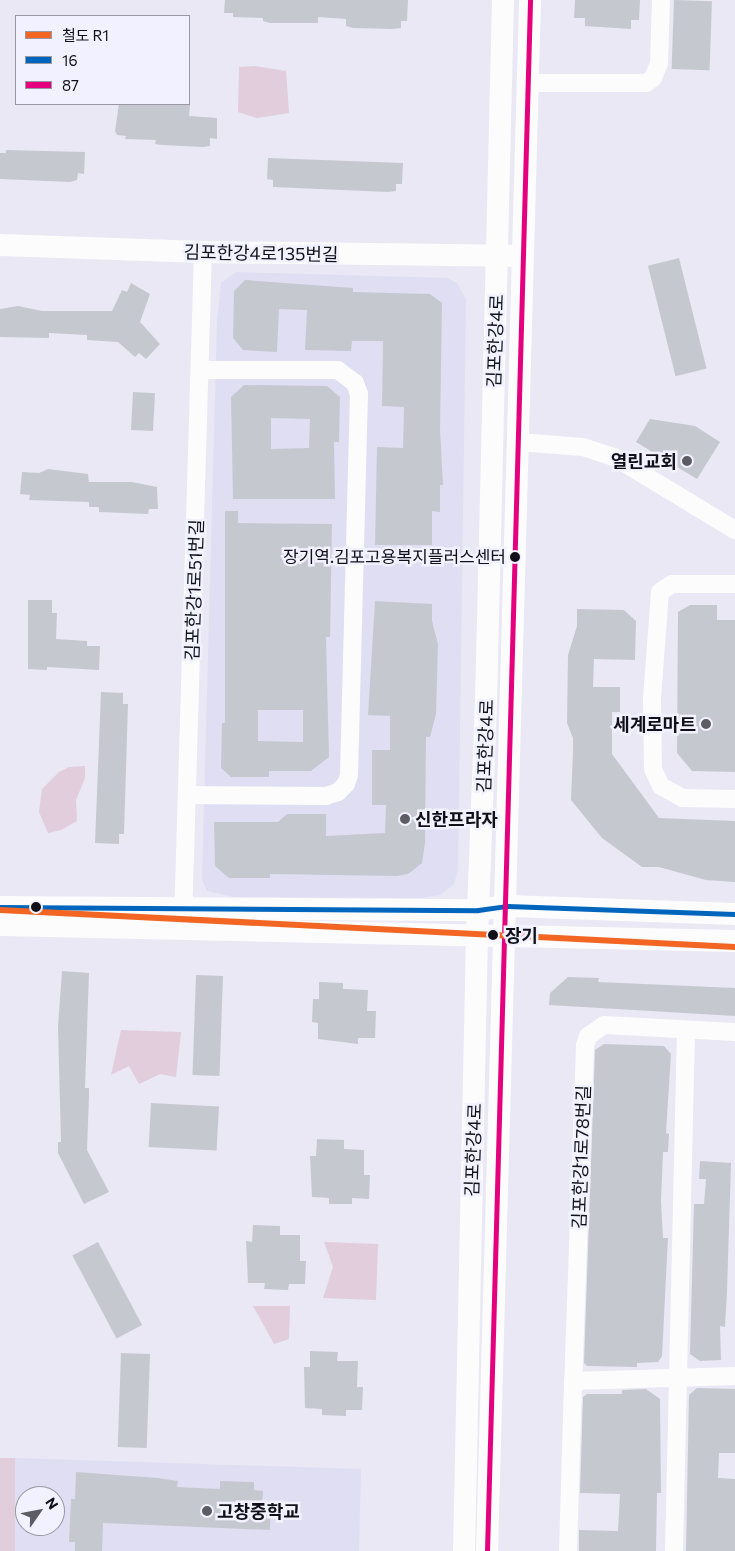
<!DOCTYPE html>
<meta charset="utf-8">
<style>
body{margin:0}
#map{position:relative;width:735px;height:1551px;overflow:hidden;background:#e9e8f4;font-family:Commissioner,"Noto Sans KR",sans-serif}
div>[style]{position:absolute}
.built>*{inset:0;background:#e0def3}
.green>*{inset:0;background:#e2cddc;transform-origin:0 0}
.building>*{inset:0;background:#c6c8d0;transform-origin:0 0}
.minor>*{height:18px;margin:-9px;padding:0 9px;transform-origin:9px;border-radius:9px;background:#fcfcfd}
.tertiary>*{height:22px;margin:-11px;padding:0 11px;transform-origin:11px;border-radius:11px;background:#fcfcfd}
.bus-1>*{height:5px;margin:-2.5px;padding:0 2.5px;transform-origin:2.5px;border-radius:2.5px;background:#0065bd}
.bus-2>*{height:5px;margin:-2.5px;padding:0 2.5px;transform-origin:2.5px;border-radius:2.5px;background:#e5007d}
.rail-1>*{height:6px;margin:-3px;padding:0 3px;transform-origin:3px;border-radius:3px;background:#f26522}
.dots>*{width:14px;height:14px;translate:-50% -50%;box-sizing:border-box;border:2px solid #f2f1ff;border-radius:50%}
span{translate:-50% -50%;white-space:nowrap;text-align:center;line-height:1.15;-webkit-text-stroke:5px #f2f1ff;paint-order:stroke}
.bus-label{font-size:17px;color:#111018}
.right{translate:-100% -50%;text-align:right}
.street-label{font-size:18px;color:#111018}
.poi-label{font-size:18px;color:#111018;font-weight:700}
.left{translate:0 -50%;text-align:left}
.stop-label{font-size:18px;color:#111018;font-weight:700}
.legend{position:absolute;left:15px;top:15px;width:175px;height:90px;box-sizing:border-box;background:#f2f1ff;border:1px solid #9897a3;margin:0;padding:6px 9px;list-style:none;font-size:15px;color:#111018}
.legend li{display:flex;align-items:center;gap:10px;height:25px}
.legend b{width:25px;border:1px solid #9897a3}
.north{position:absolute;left:15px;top:1486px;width:50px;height:50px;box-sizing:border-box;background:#f2f1ff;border:1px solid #9897a3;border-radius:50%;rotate:57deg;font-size:14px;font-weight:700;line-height:20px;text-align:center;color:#111018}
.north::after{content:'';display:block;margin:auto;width:18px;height:22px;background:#5d5c65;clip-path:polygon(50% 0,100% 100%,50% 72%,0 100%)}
</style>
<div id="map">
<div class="built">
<i style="clip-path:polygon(236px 272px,447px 278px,457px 283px,466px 299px,458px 870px,454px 884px,440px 895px,421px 898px,233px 897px,207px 891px,202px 880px,217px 322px,221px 283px)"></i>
<i style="clip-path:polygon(evenodd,15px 1458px,361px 1469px,359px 1551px,15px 1551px,15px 1458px,25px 1496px,55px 1496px,55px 1526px,25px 1526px,25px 1496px)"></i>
</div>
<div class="green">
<i style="clip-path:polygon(255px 66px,286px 71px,289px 113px,257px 118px,238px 112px,239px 67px)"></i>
<i style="clip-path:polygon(85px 766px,85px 778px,76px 800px,77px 821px,61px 830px,48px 833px,39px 812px,42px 789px,59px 772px,69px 767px)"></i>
<i style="clip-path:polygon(121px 1030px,181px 1032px,176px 1077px,160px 1074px,139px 1084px,129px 1066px,111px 1075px)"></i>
<i style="clip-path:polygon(324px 1242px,378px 1244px,376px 1300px,323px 1298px,333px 1267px)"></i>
<i style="clip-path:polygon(253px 1306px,290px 1306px,289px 1339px,274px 1344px)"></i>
<i style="left:0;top:1458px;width:15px;height:93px"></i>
</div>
<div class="building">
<i style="clip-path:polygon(225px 0,408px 0,407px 21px,401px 21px,401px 28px,393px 29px,353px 28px,346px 26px,346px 19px,318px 17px,318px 23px,270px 23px,263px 21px,263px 18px,233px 17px,233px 13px,224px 13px)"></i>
<i style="clip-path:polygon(575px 0,640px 0,639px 20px,631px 20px,631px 29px,585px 26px,585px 18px,574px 18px)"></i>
<i style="left:674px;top:0;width:38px;height:69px;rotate:2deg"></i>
<i style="clip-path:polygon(119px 104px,190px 105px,189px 116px,217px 118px,217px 139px,210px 138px,210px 146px,203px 147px,162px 145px,155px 144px,156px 140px,125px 139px,126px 136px,117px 135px,115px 131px)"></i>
<i style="clip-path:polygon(6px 150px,85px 152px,84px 174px,78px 173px,77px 180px,70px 182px,0 179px,0 153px,6px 153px)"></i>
<i style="clip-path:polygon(268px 158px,403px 163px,402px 184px,396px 184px,396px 191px,388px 192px,273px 187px,273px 180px,267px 179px)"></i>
<i style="left:679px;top:258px;width:114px;height:32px;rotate:76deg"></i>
<i style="clip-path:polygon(245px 280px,353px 288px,353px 292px,430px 294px,442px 303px,440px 429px,443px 485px,440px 485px,440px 512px,432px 511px,432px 545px,375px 545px,377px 447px,403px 448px,404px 407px,382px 406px,383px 341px,352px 341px,351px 351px,305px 350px,307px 310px,279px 309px,277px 352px,243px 350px,233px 338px,234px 291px)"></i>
<i style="clip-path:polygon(131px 283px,150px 294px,140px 322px,160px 344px,146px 359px,139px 353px,135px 357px,118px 342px,87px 340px,87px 335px,49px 333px,49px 338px,0 337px,0 309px,18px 306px,42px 311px,112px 311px,122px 290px,127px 292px)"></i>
<i style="clip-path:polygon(evenodd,244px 385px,327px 386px,340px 397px,339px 442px,334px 442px,335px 499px,233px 499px,231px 397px,244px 385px,271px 418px,310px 419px,309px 448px,271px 449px,271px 418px)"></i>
<i style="left:133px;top:392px;width:22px;height:38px;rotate:3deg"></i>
<i style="clip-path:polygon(650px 419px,695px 426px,720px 442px,697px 479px,636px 442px)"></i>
<i style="clip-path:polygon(48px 469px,88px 474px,89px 482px,132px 482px,157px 487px,158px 509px,149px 509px,148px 514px,99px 512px,99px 507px,89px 507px,89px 502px,29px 500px,30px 495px,20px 494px,22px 472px,39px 473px)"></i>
<i style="clip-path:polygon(evenodd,225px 511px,238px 511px,238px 523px,332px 524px,330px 637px,326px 637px,329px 757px,311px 771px,269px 771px,269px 777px,231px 777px,221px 768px,222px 723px,225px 723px,225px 511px,258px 710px,303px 710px,303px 742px,258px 741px,258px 710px)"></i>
<i style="clip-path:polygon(28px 600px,52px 600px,52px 613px,57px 613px,56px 639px,87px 641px,87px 646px,100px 646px,99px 670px,47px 667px,47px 670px,28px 669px)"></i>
<i style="clip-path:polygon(375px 601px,432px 604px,432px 621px,438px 644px,436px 714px,430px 737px,426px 737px,425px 843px,422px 863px,408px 874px,397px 876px,270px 874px,270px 878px,229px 878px,215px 866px,214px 822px,278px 822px,287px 814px,326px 814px,326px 836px,385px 833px,386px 805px,372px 805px,372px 750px,390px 750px,390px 716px,368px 715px)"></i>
<i style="clip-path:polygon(690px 605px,717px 605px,717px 620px,735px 620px,735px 772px,692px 771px,677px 753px,678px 612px)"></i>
<i style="clip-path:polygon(577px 609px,624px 610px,636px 621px,635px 660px,594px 659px,593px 687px,620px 687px,620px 712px,612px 712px,612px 754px,659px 818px,735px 821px,735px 882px,706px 880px,659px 867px,642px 867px,602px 838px,571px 800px,573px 751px,573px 738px,567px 723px,568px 655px,577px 626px)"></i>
<i style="clip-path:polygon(101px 692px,123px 693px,123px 704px,128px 704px,124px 834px,119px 834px,119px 844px,95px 843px)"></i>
<i style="clip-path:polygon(62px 971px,89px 973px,85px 1088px,89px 1088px,89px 1097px,87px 1150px,109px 1192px,84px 1204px,58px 1153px,58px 1142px,61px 1142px,58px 1027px)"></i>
<i style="left:196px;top:975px;width:27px;height:100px;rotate:2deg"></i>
<i style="clip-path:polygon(568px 977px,599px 978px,598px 982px,735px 988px,735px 1016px,549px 1005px,550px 993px)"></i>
<i style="clip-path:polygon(319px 982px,343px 983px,343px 989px,368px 990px,367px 1011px,376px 1011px,375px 1038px,358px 1038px,358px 1044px,318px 1039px,318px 1023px,312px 1022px,313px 999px,319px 999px)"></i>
<i style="clip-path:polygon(604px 1044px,664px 1046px,671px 1054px,666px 1133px,669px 1134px,668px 1152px,663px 1152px,661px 1201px,663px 1238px,668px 1238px,662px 1356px,658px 1362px,637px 1363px,637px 1367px,587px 1366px,584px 1363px,595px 1050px)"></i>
<i style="left:151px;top:1103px;width:68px;height:44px;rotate:3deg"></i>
<i style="clip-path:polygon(317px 1139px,344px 1140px,344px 1149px,364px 1150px,364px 1175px,370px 1175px,369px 1199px,352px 1198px,352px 1204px,329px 1204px,329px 1198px,312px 1197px,310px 1156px,316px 1156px)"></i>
<i style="clip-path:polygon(700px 1161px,731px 1163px,727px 1291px,725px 1327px,720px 1326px,721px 1360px,700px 1361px,690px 1354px,694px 1204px,704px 1204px,706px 1179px,699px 1179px)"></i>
<i style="clip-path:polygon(253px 1225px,280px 1226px,280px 1235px,300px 1235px,300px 1261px,306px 1261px,305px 1284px,289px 1284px,288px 1290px,264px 1289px,265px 1283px,248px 1283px,246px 1241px,252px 1242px)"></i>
<i style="left:98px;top:1242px;width:94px;height:29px;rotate:62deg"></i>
<i style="clip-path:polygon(310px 1351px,338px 1352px,337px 1361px,358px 1361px,357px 1387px,363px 1387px,362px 1410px,346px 1410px,346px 1416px,322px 1415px,322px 1409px,305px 1408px,304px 1367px,310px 1367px)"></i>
<i style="left:121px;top:1353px;width:29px;height:94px;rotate:2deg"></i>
<i style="clip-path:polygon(697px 1388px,735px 1389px,735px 1453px,719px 1453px,718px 1478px,735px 1479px,735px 1551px,686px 1551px,689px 1395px)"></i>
<i style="clip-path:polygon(646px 1389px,660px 1399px,661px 1493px,657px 1493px,656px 1551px,579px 1551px,579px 1530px,618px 1531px,620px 1494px,580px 1493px,583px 1397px,587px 1394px,622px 1394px,622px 1390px)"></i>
<i style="clip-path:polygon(76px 1472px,158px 1478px,178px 1481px,177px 1487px,220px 1489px,220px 1481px,254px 1482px,254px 1490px,263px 1491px,262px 1501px,271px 1502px,270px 1530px,103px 1523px,102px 1551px,75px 1551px,75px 1542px,69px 1542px,71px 1499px,75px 1499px)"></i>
</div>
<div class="minor">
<i style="left:529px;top:83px;width:117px"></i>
<i style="left:646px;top:83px;width:9px;rotate:-36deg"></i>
<i style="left:653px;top:78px;width:16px;rotate:-68deg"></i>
<i style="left:659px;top:63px;width:63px;rotate:-88.2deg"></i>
<i style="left:519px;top:442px;width:64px;rotate:4.5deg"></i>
<i style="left:583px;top:447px;width:35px;rotate:18deg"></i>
<i style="left:616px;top:458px;width:139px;rotate:31.2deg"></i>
<i style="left:735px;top:584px;width:63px;rotate:180deg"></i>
<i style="left:672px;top:584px;width:14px;rotate:146deg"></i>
<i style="left:660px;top:592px;width:107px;rotate:94.3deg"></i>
<i style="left:652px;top:699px;width:70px;rotate:89.2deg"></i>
<i style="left:653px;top:769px;width:19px;rotate:65deg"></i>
<i style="left:661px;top:786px;width:25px;rotate:29deg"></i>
<i style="left:683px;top:798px;width:52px;rotate:1.1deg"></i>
<i style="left:187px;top:795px;width:139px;rotate:0.4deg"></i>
<i style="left:326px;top:796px;width:13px;rotate:-18deg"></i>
<i style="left:338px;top:792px;width:11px;rotate:-45deg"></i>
<i style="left:346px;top:784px;width:9px;rotate:-72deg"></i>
<i style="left:349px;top:775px;width:381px;rotate:-88.5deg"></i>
<i style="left:359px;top:394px;width:12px;rotate:-110deg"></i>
<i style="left:355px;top:383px;width:21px;rotate:-143deg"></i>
<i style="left:338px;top:370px;width:136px;rotate:180deg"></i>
<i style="left:183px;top:921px;width:669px;rotate:-88.29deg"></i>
<i style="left:735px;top:1032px;width:131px;rotate:-176.9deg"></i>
<i style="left:604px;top:1025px;width:19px;rotate:145deg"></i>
<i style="left:588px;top:1036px;width:9px;rotate:108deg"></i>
<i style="left:585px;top:1045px;width:336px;rotate:92deg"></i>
<i style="left:573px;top:1381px;width:162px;rotate:-1.8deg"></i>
<i style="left:568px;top:1551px;width:170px;rotate:-88.3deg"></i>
<i style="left:674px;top:1551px;width:521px;rotate:-88.68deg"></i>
</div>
<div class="tertiary">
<i style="left:0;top:245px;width:203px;rotate:2deg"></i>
<i style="left:203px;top:252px;width:311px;rotate:0.7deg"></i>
<i style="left:0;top:907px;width:478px;rotate:0.4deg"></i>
<i style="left:478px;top:910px;width:28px;rotate:-8deg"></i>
<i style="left:506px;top:906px;width:229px;rotate:2deg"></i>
<i style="left:0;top:925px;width:735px;rotate:1.25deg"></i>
<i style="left:464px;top:1551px;width:615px;rotate:-88.79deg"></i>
<i style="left:477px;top:936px;width:235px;rotate:-87.8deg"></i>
<i style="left:486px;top:701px;width:701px;rotate:-88.61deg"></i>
<i style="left:487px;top:1551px;width:1552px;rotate:-88.41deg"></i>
</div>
<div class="bus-1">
<i style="left:0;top:907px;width:478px;rotate:0.4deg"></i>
<i style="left:478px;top:910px;width:28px;rotate:-8deg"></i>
<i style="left:506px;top:906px;width:229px;rotate:2deg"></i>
</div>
<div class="bus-2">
<i style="left:487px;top:1551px;width:1552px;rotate:-88.41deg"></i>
</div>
<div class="rail-1">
<i style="left:0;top:910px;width:736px;rotate:2.88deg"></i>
</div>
<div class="dots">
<i style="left:687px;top:461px;background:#5d5c65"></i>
<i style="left:515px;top:557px;background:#111018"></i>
<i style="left:706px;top:724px;background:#5d5c65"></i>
<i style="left:405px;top:819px;background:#5d5c65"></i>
<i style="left:36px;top:907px;background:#111018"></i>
<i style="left:493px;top:935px;background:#111018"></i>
<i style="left:207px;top:1511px;background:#5d5c65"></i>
</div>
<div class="bus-label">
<span class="right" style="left:506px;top:557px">장기역.김포고용복지플러스센터</span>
</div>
<div class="street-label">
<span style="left:261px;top:253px;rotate:1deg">김포한강4로135번길</span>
<span style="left:495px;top:341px;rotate:-88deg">김포한강4로</span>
<span style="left:194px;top:590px;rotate:-88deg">김포한강1로51번길</span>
<span style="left:485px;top:746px;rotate:-88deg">김포한강4로</span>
<span style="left:473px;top:1150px;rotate:-88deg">김포한강4로</span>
<span style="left:581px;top:1157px;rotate:-88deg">김포한강1로78번길</span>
</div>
<div class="poi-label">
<span class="right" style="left:677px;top:461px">열린교회</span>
<span class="right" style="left:696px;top:724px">세계로마트</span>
<span class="left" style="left:415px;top:819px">신한프라자</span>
<span class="left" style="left:217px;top:1511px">고창중학교</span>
</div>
<div class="stop-label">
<span class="left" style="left:505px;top:935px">장기</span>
</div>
<ul class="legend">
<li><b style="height:6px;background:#f26522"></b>철도 R1</li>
<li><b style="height:6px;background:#0065bd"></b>16</li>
<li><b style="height:6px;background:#e5007d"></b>87</li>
</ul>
<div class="north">N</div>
</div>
